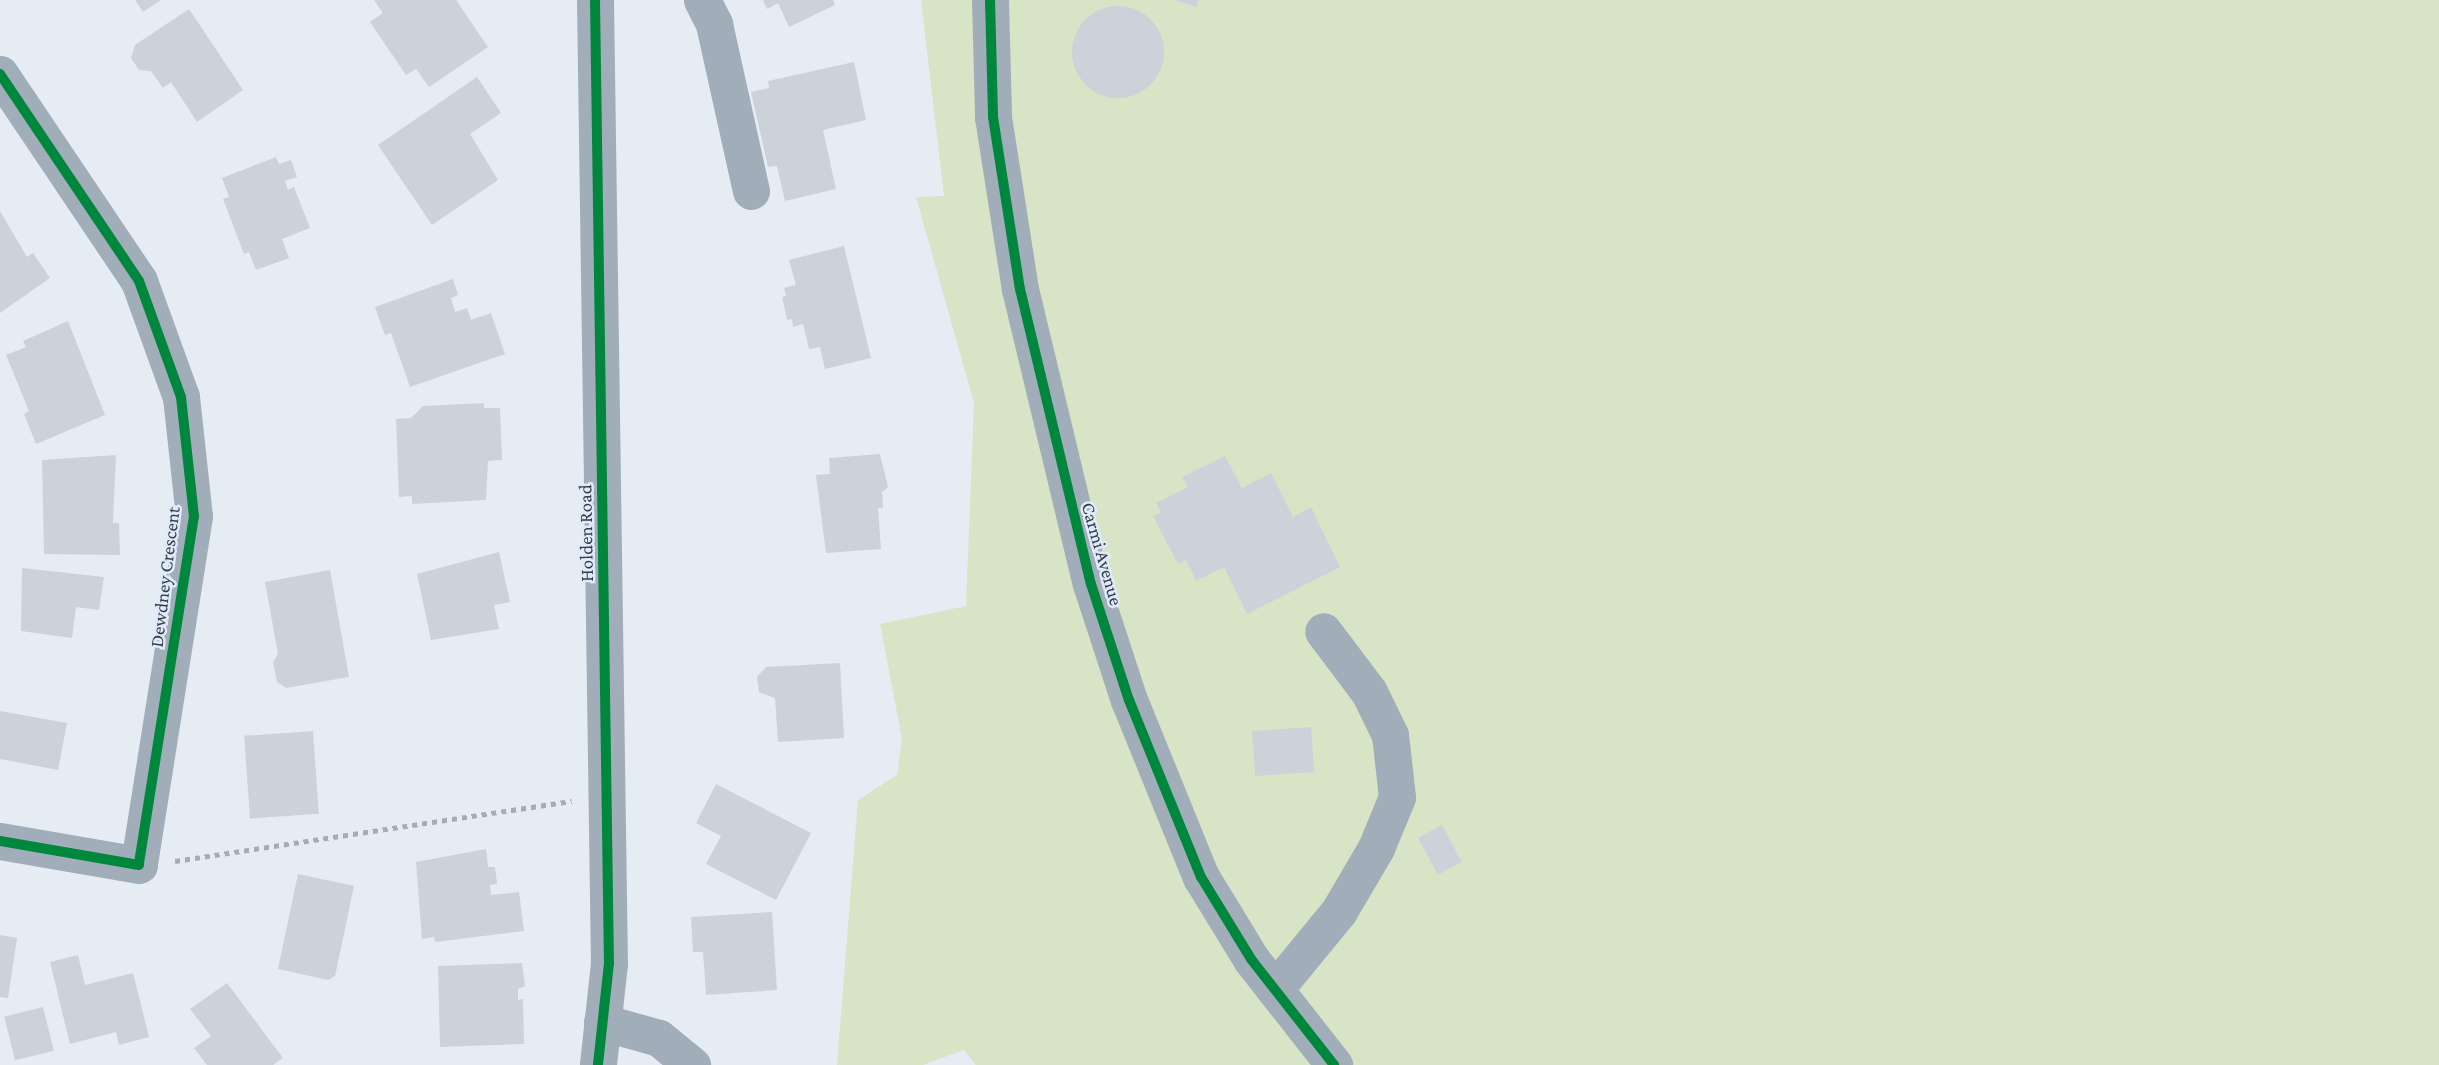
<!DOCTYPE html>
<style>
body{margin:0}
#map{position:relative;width:2439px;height:1065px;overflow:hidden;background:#e5ecf4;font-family:"Crimson Pro",serif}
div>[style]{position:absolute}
.green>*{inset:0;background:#d7e4c5}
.building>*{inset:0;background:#cbd2da;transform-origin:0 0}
.round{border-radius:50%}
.path>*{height:4.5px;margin-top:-2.25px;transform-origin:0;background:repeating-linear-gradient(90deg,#a4acb6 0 5px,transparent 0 10px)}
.minor>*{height:37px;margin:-18.5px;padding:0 18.5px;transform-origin:18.5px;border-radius:18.5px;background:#a2adba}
.cycleway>*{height:10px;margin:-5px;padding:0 5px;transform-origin:5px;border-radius:5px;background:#00873e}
span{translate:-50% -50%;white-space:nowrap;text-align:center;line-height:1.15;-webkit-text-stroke:5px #dfebfa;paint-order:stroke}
.street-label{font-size:19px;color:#363d47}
</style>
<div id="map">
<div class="green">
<i style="clip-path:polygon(921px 0,2439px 0,2439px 1065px,976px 1065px,964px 1050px,923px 1065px,837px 1065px,858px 800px,897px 775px,902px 739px,880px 624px,966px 606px,974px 403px,916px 197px,944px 196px)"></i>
</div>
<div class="building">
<i style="clip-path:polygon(135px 0,161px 0,143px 12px)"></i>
<i style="clip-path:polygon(374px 0,456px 0,488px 47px,429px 87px,416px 69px,406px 75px,370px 22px,383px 13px)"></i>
<i style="clip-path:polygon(763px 0,833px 0,835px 5px,789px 27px,778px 3px,767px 9px)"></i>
<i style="clip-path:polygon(1175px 0,1198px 0,1196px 7px)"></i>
<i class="round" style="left:1072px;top:6px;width:92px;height:92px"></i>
<i style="clip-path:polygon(189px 9px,243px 90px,197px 122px,171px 82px,163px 88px,151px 71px,139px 70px,131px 58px,135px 45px)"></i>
<i style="clip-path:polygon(854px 62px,866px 120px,823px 130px,836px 189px,785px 201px,777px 166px,768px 167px,751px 92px,769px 88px,768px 81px)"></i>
<i style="clip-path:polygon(477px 77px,501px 113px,470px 134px,498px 180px,432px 225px,378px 145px)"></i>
<i style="clip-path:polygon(276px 157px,279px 164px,291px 160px,297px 177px,285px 181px,288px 190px,294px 187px,310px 228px,282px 239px,289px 258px,256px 270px,249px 252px,244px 254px,223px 199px,229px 197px,222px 178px)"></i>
<i style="clip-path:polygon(0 211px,27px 257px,33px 253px,50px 278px,0 313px)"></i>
<i style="clip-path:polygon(844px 246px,871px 358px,825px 369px,820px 347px,809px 349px,803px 324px,793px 327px,792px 319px,787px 320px,782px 297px,786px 296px,784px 288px,796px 285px,789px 260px)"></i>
<i style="clip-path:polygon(453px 279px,458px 295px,451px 298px,455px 312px,467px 308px,471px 320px,491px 313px,505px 354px,410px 387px,391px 333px,385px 335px,375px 307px)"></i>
<i style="clip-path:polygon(68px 321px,105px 415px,36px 444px,24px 414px,29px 411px,6px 355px,26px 347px,23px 341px)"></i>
<i style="clip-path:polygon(484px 403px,484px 408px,500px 408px,502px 460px,488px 461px,486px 500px,412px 504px,412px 496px,399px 497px,396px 419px,411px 418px,423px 406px)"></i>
<i style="clip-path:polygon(880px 454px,888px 487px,882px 492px,883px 508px,878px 508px,881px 549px,826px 553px,816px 475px,830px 474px,829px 458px)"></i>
<i style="clip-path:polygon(116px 455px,113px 523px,119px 523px,120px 555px,44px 554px,42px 460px)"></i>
<i style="clip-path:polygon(1225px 456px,1242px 488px,1271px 473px,1293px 517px,1311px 507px,1340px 567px,1247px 614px,1224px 567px,1196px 581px,1186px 560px,1178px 564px,1153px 516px,1161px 512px,1156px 503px,1188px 487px,1182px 477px)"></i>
<i style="clip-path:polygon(499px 552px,510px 602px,494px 605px,499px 629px,431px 640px,417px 574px)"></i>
<i style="clip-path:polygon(22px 568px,104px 577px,99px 610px,76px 607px,72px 638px,21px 631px)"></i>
<i style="clip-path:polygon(330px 570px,349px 677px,286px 688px,277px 682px,273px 662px,278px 654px,265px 582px)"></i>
<i style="clip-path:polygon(840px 663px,844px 738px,778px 742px,775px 698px,759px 692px,757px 677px,766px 667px)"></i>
<i style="clip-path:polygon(0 711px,67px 723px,58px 770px,0 759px)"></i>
<i style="left:1311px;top:727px;width:45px;height:59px;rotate:86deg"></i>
<i style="left:313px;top:731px;width:83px;height:69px;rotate:86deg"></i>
<i style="clip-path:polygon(716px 784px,811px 833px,776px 900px,706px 864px,721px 836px,696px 823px)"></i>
<i style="left:1442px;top:825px;width:42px;height:27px;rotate:62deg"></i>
<i style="clip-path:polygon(486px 849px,488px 867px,495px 867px,497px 884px,490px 885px,491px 895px,519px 892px,524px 931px,435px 942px,434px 937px,422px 939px,416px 862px)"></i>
<i style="clip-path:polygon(298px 874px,354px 886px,335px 976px,328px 980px,278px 969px)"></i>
<i style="clip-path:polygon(772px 912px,777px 990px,706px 995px,703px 952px,693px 952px,691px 917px)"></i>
<i style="clip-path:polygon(0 935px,17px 938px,8px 998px,0 997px)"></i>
<i style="clip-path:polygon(78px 955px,85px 985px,133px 973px,149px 1037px,119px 1045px,116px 1032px,70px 1044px,50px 962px)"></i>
<i style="clip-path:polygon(522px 963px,525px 986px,518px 989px,518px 1000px,523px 999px,524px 1044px,440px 1047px,438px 966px)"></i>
<i style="clip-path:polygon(227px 983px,283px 1058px,273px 1065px,207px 1065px,194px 1048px,211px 1036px,190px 1009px)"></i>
<i style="left:43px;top:1007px;width:45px;height:40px;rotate:76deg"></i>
</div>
<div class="path">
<i style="left:175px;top:861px;width:401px;rotate:-8.6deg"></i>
</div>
<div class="minor">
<i style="left:595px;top:0;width:963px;rotate:89.17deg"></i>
<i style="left:609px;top:963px;width:103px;rotate:96.2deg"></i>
<i style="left:702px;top:0;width:27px;rotate:63deg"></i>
<i style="left:714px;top:24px;width:171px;rotate:77.5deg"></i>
<i style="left:990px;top:0;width:117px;rotate:88.5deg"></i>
<i style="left:993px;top:117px;width:174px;rotate:81.1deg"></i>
<i style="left:1020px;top:289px;width:303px;rotate:76.5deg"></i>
<i style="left:1091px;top:584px;width:122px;rotate:71.9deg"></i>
<i style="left:1129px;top:700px;width:191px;rotate:67.9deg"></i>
<i style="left:1201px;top:877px;width:96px;rotate:58.6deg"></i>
<i style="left:1251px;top:959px;width:135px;rotate:51.9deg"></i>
<i style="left:0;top:74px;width:249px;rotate:56.1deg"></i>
<i style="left:139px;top:281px;width:123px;rotate:70.1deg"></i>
<i style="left:181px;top:397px;width:120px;rotate:83.8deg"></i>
<i style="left:194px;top:516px;width:353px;rotate:99deg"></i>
<i style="left:139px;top:865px;width:141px;rotate:-170.2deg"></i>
<i style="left:1275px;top:989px;width:101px;rotate:-50.6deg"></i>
<i style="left:1339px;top:911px;width:73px;rotate:-59.6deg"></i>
<i style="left:1376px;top:848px;width:55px;rotate:-67.6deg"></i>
<i style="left:1397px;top:797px;width:62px;rotate:-96.4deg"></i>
<i style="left:1390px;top:735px;width:48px;rotate:-116deg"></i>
<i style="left:1369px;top:692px;width:76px;rotate:-127deg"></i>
<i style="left:602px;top:1022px;width:59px;rotate:15.7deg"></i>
<i style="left:659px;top:1038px;width:43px;rotate:39.3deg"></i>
</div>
<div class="cycleway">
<i style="left:595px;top:0;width:963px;rotate:89.17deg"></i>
<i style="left:609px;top:963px;width:103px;rotate:96.2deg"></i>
<i style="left:990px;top:0;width:117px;rotate:88.5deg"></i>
<i style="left:993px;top:117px;width:174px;rotate:81.1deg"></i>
<i style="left:1020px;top:289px;width:303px;rotate:76.5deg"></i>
<i style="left:1091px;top:584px;width:122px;rotate:71.9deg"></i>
<i style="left:1129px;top:700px;width:191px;rotate:67.9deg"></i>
<i style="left:1201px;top:877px;width:96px;rotate:58.6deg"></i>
<i style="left:1251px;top:959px;width:135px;rotate:51.9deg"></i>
<i style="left:0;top:74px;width:249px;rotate:56.1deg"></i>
<i style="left:139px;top:281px;width:123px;rotate:70.1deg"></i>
<i style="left:181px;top:397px;width:120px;rotate:83.8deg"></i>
<i style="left:194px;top:516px;width:353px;rotate:99deg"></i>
<i style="left:139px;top:865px;width:141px;rotate:-170.2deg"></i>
</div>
<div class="street-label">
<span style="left:586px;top:533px;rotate:-91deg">Holden Road</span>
<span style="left:1102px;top:554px;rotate:74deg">Carmi Avenue</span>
<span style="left:165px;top:577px;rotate:-83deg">Dewdney Crescent</span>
</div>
</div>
